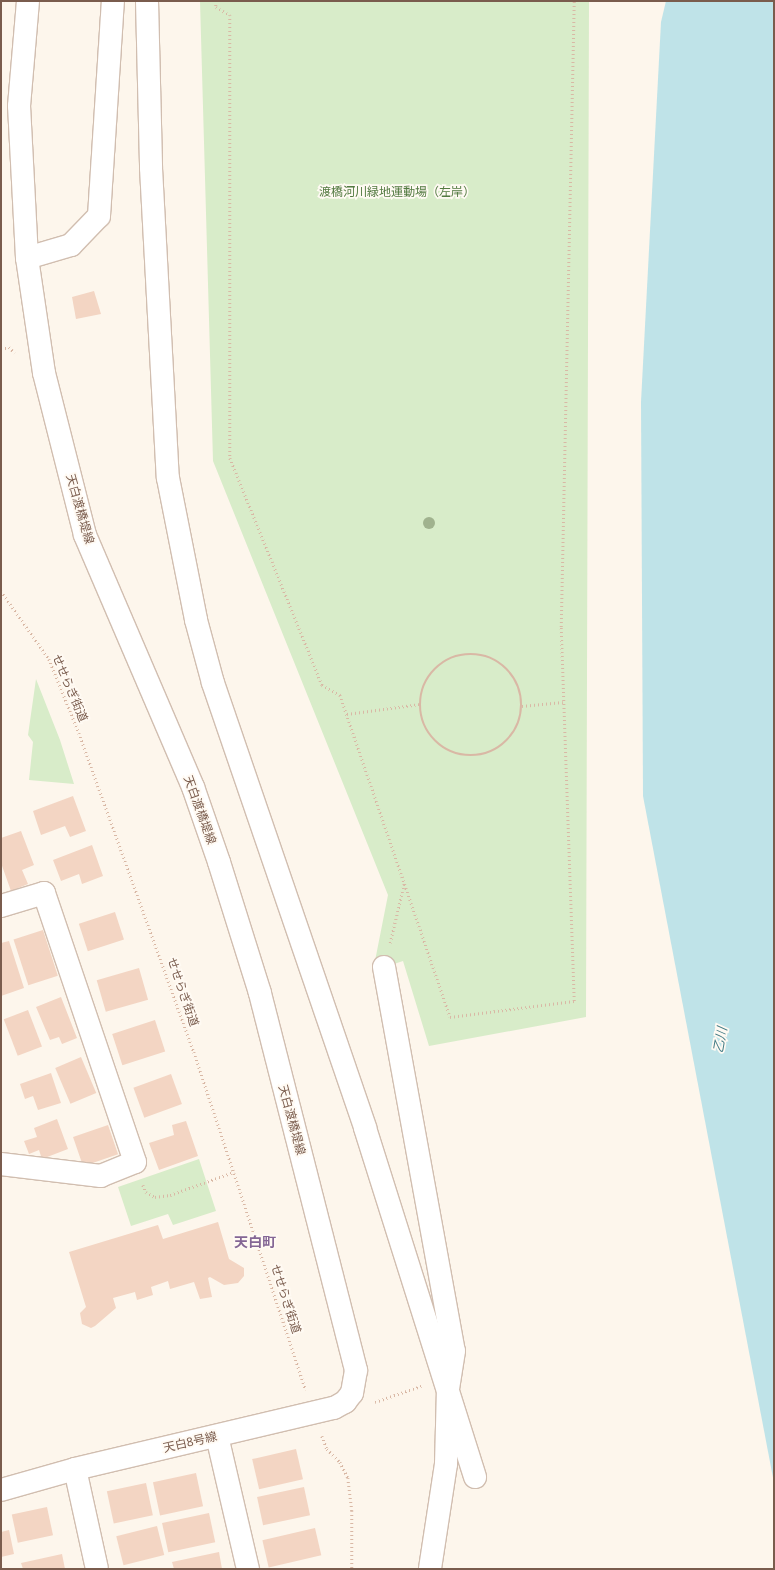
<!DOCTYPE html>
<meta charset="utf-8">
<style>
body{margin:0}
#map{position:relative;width:775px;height:1570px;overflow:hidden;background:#fdf6ec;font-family:"Noto Sans","Noto Sans JP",sans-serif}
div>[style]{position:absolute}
.green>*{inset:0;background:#d8ecc9}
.water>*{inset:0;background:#bfe3e8}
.building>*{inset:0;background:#f3d5c3;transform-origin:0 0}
.path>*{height:2.5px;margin-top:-1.25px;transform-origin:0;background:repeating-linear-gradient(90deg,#d9b8a5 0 1px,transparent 0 4px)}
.path>.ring{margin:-1.25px;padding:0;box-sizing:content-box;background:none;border:2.5px solid #d9b8a5;border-radius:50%}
.roads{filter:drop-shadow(1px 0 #d1beb0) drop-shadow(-1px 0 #d1beb0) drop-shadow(0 1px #d1beb0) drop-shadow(0 -1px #d1beb0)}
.minor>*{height:22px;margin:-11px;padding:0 11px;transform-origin:11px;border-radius:11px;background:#fff}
.trees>*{width:12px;height:12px;margin:-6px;border-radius:50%;background:#a0b28e}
span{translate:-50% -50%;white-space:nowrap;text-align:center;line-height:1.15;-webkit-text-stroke:3.5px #fffaf3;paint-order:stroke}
.park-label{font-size:12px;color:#537a41}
.street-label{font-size:12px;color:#7a5c4d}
.water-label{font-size:13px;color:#437c86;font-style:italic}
.quarter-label{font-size:14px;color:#846695;font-weight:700}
.frame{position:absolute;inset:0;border:2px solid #7a5c4d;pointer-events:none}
</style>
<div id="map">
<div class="green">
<i style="clip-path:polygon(200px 1px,589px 1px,586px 1017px,429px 1046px,403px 961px,373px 971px,388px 895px,213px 461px)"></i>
<i style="clip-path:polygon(36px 679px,60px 740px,74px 784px,29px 780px,33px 742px,28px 735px)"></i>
<i style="clip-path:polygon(199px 1159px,216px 1211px,173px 1225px,168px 1214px,131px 1226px,118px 1187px)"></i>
</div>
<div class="water">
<i style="clip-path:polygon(666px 1px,774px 1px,774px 1483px,643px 796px,641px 402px,661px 22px)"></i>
</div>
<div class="building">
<i style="clip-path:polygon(94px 291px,101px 314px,76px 319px,72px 297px)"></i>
<i style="clip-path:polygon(73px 796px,86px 831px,70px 837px,65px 826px,41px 835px,33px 811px)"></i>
<i style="clip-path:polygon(21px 831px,34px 865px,22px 870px,28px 884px,11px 891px,1px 863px,1px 838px)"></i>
<i style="clip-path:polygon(92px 845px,103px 876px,82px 884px,79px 874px,61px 881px,53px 860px)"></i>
<i style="left:115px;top:912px;width:29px;height:38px;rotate:72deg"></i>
<i style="left:43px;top:930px;width:48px;height:31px;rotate:72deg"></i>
<i style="clip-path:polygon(9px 941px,24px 988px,1px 996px,1px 943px)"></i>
<i style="left:139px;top:968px;width:33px;height:44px;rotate:74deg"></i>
<i style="clip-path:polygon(61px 997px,77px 1038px,62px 1044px,59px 1037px,50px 1040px,36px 1007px)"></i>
<i style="left:28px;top:1010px;width:39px;height:26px;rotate:69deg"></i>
<i style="left:155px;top:1020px;width:33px;height:45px;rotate:72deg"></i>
<i style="left:81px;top:1057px;width:39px;height:28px;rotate:67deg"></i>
<i style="clip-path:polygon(51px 1073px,61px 1103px,38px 1110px,33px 1096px,25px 1099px,20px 1084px)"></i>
<i style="left:171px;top:1074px;width:32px;height:40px;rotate:70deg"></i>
<i style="clip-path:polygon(57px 1119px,68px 1149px,42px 1159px,39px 1150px,29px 1154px,24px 1141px,37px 1137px,34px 1128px)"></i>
<i style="clip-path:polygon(186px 1121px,198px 1156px,159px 1170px,149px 1143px,174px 1135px,172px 1125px)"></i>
<i style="left:108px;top:1125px;width:31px;height:37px;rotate:71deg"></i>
<i style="clip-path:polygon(218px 1222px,229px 1259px,244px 1268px,244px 1276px,238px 1283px,224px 1285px,210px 1277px,208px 1278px,212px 1297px,200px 1299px,194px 1282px,170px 1289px,168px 1281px,151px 1287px,153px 1295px,137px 1300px,135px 1292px,113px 1298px,116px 1308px,95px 1326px,91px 1328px,82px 1324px,80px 1313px,86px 1307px,69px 1252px,158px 1225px,163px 1239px)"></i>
<i style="left:296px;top:1449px;width:31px;height:45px;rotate:77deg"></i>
<i style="left:196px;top:1473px;width:34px;height:44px;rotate:78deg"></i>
<i style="left:146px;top:1483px;width:33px;height:40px;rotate:78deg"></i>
<i style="left:304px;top:1487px;width:29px;height:48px;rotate:78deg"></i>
<i style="left:47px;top:1507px;width:29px;height:36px;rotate:78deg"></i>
<i style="left:209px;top:1513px;width:30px;height:48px;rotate:78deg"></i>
<i style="left:157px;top:1526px;width:30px;height:42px;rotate:76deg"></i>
<i style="left:315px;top:1528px;width:28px;height:54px;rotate:77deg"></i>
<i style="clip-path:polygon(9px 1530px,14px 1554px,1px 1557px,1px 1532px)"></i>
<i style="clip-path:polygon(219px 1552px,222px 1569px,174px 1569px,172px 1562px)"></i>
<i style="clip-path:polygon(62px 1554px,65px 1569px,23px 1569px,21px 1563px)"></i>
</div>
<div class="path">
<i style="left:216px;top:1px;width:6px;rotate:90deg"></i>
<i style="left:216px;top:7px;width:16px;rotate:30deg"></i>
<i style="left:230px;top:15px;width:443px;rotate:90deg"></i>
<i style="left:230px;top:458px;width:245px;rotate:67.9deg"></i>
<i style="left:322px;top:685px;width:21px;rotate:29deg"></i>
<i style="left:340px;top:695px;width:340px;rotate:71.1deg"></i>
<i style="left:450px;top:1017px;width:125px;rotate:-7.4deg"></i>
<i style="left:574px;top:1001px;width:374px;rotate:-92deg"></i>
<i style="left:561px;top:627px;width:626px;rotate:-88.81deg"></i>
<i style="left:1px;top:349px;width:8px;rotate:-14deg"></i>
<i style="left:9px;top:347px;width:8px;rotate:45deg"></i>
<i style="left:1px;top:591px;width:83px;rotate:54.8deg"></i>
<i style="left:49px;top:659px;width:80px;rotate:67.9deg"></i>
<i style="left:79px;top:733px;width:339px;rotate:70.2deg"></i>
<i style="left:194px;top:1052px;width:356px;rotate:71.7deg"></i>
<i class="ring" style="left:420px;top:654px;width:99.5px;height:99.5px"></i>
<i style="left:522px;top:706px;width:41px;rotate:-5.6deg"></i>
<i style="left:347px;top:714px;width:74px;rotate:-7.8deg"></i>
<i style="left:390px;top:943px;width:61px;rotate:-76.7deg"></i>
<i style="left:143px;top:1185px;width:8px;rotate:67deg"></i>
<i style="left:146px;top:1192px;width:10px;rotate:29deg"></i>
<i style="left:155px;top:1197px;width:15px;rotate:-8deg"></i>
<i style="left:170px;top:1195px;width:68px;rotate:-19.8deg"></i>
<i style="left:375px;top:1402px;width:49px;rotate:-19.2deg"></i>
<i style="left:322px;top:1436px;width:14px;rotate:69deg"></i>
<i style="left:327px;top:1449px;width:18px;rotate:45deg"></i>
<i style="left:340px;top:1462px;width:18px;rotate:63deg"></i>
<i style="left:348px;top:1478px;width:33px;rotate:83deg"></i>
<i style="left:352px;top:1511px;width:58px;rotate:90deg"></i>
</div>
<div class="roads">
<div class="minor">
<i style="left:147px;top:1px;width:167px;rotate:88.6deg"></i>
<i style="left:151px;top:168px;width:310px;rotate:86.9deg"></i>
<i style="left:168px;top:478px;width:145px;rotate:78.8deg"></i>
<i style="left:196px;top:620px;width:65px;rotate:74.9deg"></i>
<i style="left:213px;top:683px;width:470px;rotate:71.1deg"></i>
<i style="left:365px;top:1128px;width:366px;rotate:72.5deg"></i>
<i style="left:27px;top:258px;width:46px;rotate:-16.5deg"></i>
<i style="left:71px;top:245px;width:40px;rotate:-46deg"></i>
<i style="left:99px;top:216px;width:215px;rotate:-86.3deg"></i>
<i style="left:1px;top:906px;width:45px;rotate:-16.8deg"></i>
<i style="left:44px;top:893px;width:284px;rotate:71.3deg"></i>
<i style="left:135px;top:1162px;width:37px;rotate:158deg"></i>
<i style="left:101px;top:1176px;width:101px;rotate:-173.2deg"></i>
<i style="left:384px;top:967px;width:390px;rotate:79.7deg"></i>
<i style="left:454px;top:1351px;width:37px;rotate:99deg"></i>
<i style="left:448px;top:1388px;width:76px;rotate:91.5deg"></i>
<i style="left:446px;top:1464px;width:106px;rotate:98.7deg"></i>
<i style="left:217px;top:1436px;width:137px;rotate:76.9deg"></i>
<i style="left:75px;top:1469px;width:102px;rotate:77.6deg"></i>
<i style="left:1px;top:1490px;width:77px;rotate:-15.8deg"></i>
<i style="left:75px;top:1469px;width:266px;rotate:-13.3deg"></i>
<i style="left:334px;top:1408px;width:13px;rotate:-29deg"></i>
<i style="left:345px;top:1402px;width:11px;rotate:-52deg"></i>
<i style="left:352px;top:1393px;width:23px;rotate:-80deg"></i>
<i style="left:356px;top:1370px;width:389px;rotate:-104.3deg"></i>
<i style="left:260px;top:993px;width:137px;rotate:-107.4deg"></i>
<i style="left:219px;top:862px;width:79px;rotate:-109.1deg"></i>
<i style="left:193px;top:787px;width:274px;rotate:-113.2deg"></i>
<i style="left:85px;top:535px;width:167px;rotate:-104.2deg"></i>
<i style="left:44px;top:373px;width:116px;rotate:-98.4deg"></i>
<i style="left:27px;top:258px;width:152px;rotate:-93deg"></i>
<i style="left:19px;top:106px;width:105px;rotate:-85.1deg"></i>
</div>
</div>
<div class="trees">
<i style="left:429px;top:523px"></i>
</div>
<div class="park-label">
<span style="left:397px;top:192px">渡橋河川緑地運動場（左岸）</span>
</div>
<div class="street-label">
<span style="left:80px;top:509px;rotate:74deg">天白渡橋堤線</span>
<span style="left:70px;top:688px;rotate:67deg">せせらぎ街道</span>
<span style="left:200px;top:810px;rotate:70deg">天白渡橋堤線</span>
<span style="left:183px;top:992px;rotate:71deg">せせらぎ街道</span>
<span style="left:292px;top:1120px;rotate:75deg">天白渡橋堤線</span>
<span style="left:286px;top:1299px;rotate:72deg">せせらぎ街道</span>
<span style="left:190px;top:1442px;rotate:-13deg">天白8号線</span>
</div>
<div class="water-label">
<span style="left:720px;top:1040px;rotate:-80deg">乙川</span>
</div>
<div class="quarter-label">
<span style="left:255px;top:1242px">天白町</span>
</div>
<div class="frame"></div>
</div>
